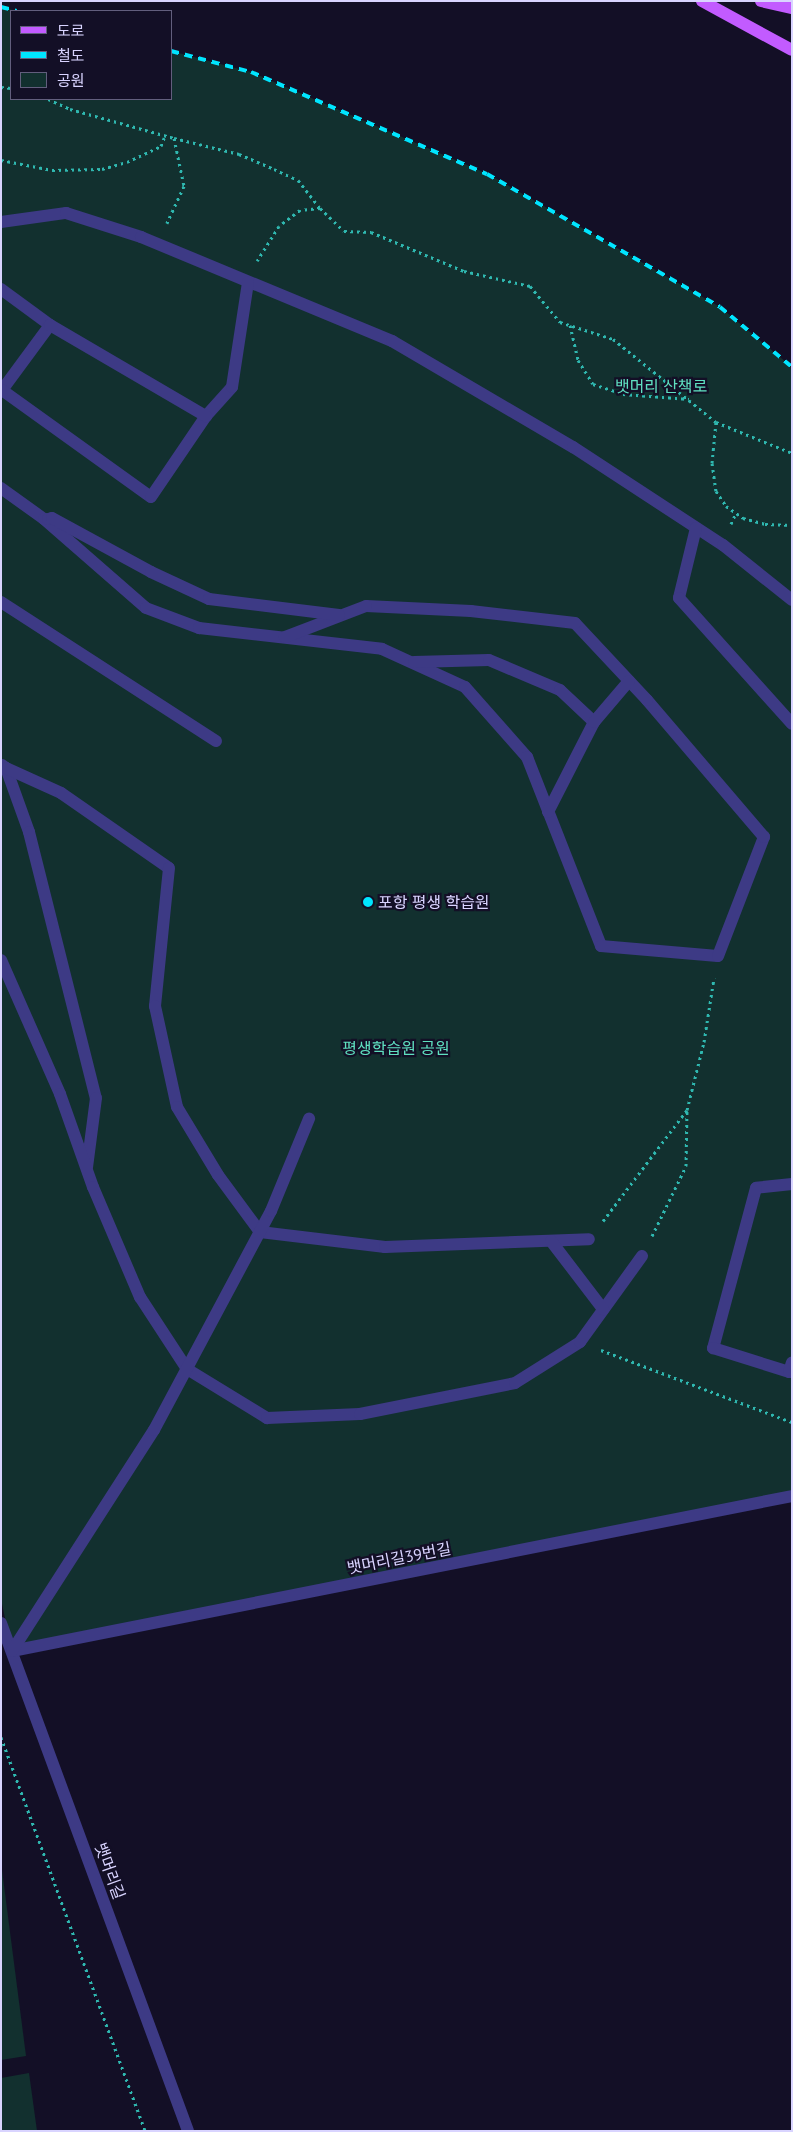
<!DOCTYPE html>
<meta charset="utf-8">
<style>
body{margin:0}
#map{position:relative;width:793px;height:2132px;overflow:hidden;background:#130f26;font-family:"PT Sans","Noto Sans KR",sans-serif}
div>[style]{position:absolute}
.green>*{inset:0;background:#12302f}
.path>*{height:3px;margin-top:-1.5px;transform-origin:0;background:repeating-linear-gradient(90deg,#2fb8b0 0 2.5px,transparent 0 6.5px)}
.street>*{height:12px;margin:-6px;padding:0 6px;transform-origin:6px;border-radius:6px;background:#3d3a85}
.primary>*{height:12px;margin:-6px;padding:0 6px;transform-origin:6px;border-radius:6px;background:#c25bff}
.rail>*{height:4px;margin-top:-2px;transform-origin:0;background:repeating-linear-gradient(90deg,#00e5ff 0 8px,transparent 0 14px)}
.dots>*{width:14px;height:14px;translate:-50% -50%;box-sizing:border-box;border:2px solid #130f26;border-radius:50%}
span{translate:-50% -50%;white-space:nowrap;text-align:center;line-height:1.15;-webkit-text-stroke:4.5px #130f26;paint-order:stroke}
.park-label{font-size:16px;color:#5fe0c0}
.poi-label{font-size:16px;color:#d9d4ff}
.left{translate:0 -50%;text-align:left}
.street-label{font-size:16px;color:#d9d4ff}
.frame{position:absolute;inset:0;border:2px solid #d9d4ff;pointer-events:none}
.legend{position:absolute;left:10px;top:10px;width:162px;height:90px;box-sizing:border-box;background:#130f26;border:1px solid #625e7d;margin:0;padding:6px 9px;list-style:none;font-size:15px;color:#d9d4ff}
.legend li{display:flex;align-items:center;gap:10px;height:25px}
.legend b{width:25px;border:1px solid #625e7d}
</style>
<div id="map">
<div class="green">
<i style="clip-path:polygon(1px 7px,17px 11px,11px 11px,11px 99px,171px 99px,171px 51px,251px 72px,488px 174px,720px 307px,792px 367px,792px 1496px,12px 1651px,1px 1599px)"></i>
<i style="clip-path:polygon(2px 1870px,26px 2056px,1px 2060px,1px 1871px)"></i>
<i style="clip-path:polygon(29px 2073px,37px 2131px,1px 2131px,1px 2078px)"></i>
</div>
<div class="path">
<i style="left:1px;top:87px;width:10px;rotate:6deg"></i>
<i style="left:48px;top:99px;width:24px;rotate:24deg"></i>
<i style="left:70px;top:109px;width:108px;rotate:15.6deg"></i>
<i style="left:174px;top:138px;width:49px;rotate:78.2deg"></i>
<i style="left:184px;top:186px;width:41px;rotate:114.7deg"></i>
<i style="left:174px;top:138px;width:67px;rotate:13.8deg"></i>
<i style="left:239px;top:154px;width:38px;rotate:23deg"></i>
<i style="left:274px;top:169px;width:26px;rotate:25deg"></i>
<i style="left:298px;top:180px;width:36px;rotate:52deg"></i>
<i style="left:320px;top:208px;width:20px;rotate:174deg"></i>
<i style="left:300px;top:210px;width:26px;rotate:143deg"></i>
<i style="left:279px;top:226px;width:41px;rotate:122.2deg"></i>
<i style="left:1px;top:160px;width:52px;rotate:11.1deg"></i>
<i style="left:52px;top:170px;width:50px;rotate:-1.1deg"></i>
<i style="left:102px;top:169px;width:26px;rotate:-16deg"></i>
<i style="left:127px;top:162px;width:38px;rotate:-25deg"></i>
<i style="left:161px;top:146px;width:9px;rotate:-69deg"></i>
<i style="left:320px;top:208px;width:33px;rotate:44deg"></i>
<i style="left:344px;top:231px;width:27px;rotate:2deg"></i>
<i style="left:371px;top:232px;width:101px;rotate:22.8deg"></i>
<i style="left:464px;top:271px;width:68px;rotate:12.8deg"></i>
<i style="left:530px;top:286px;width:47px;rotate:50.2deg"></i>
<i style="left:560px;top:322px;width:56px;rotate:17.8deg"></i>
<i style="left:613px;top:339px;width:132px;rotate:38.9deg"></i>
<i style="left:716px;top:422px;width:82px;rotate:22.2deg"></i>
<i style="left:570px;top:325px;width:36px;rotate:77deg"></i>
<i style="left:578px;top:360px;width:28px;rotate:58deg"></i>
<i style="left:593px;top:384px;width:32px;rotate:18deg"></i>
<i style="left:623px;top:394px;width:66px;rotate:4.3deg"></i>
<i style="left:716px;top:422px;width:41px;rotate:95.6deg"></i>
<i style="left:712px;top:463px;width:28px;rotate:82deg"></i>
<i style="left:716px;top:491px;width:18px;rotate:56deg"></i>
<i style="left:726px;top:506px;width:21px;rotate:35deg"></i>
<i style="left:743px;top:518px;width:23px;rotate:15deg"></i>
<i style="left:765px;top:524px;width:27px;rotate:2deg"></i>
<i style="left:731px;top:524px;width:12px;rotate:-66deg"></i>
<i style="left:603px;top:1221px;width:139px;rotate:-52.9deg"></i>
<i style="left:687px;top:1110px;width:70px;rotate:-76deg"></i>
<i style="left:704px;top:1042px;width:65px;rotate:-81.1deg"></i>
<i style="left:652px;top:1236px;width:78px;rotate:-64.1deg"></i>
<i style="left:686px;top:1166px;width:56px;rotate:-89deg"></i>
<i style="left:601px;top:1350px;width:204px;rotate:20.7deg"></i>
<i style="left:1px;top:1737px;width:419px;rotate:69.9deg"></i>
</div>
<div class="street">
<i style="left:1px;top:222px;width:66px;rotate:-7.9deg"></i>
<i style="left:66px;top:213px;width:79px;rotate:17.7deg"></i>
<i style="left:141px;top:237px;width:272px;rotate:22.5deg"></i>
<i style="left:392px;top:341px;width:210px;rotate:30.4deg"></i>
<i style="left:573px;top:447px;width:179px;rotate:33.2deg"></i>
<i style="left:723px;top:545px;width:88px;rotate:38.6deg"></i>
<i style="left:1px;top:289px;width:61px;rotate:36.3deg"></i>
<i style="left:50px;top:325px;width:81px;rotate:126.4deg"></i>
<i style="left:2px;top:390px;width:183px;rotate:35.7deg"></i>
<i style="left:151px;top:497px;width:98px;rotate:-55.8deg"></i>
<i style="left:206px;top:416px;width:39px;rotate:-48deg"></i>
<i style="left:232px;top:387px;width:106px;rotate:-81.3deg"></i>
<i style="left:50px;top:325px;width:181px;rotate:30.3deg"></i>
<i style="left:1px;top:488px;width:53px;rotate:35.8deg"></i>
<i style="left:44px;top:519px;width:135px;rotate:41.1deg"></i>
<i style="left:146px;top:608px;width:57px;rotate:20.7deg"></i>
<i style="left:199px;top:628px;width:184px;rotate:6.5deg"></i>
<i style="left:382px;top:649px;width:91px;rotate:24.6deg"></i>
<i style="left:465px;top:687px;width:94px;rotate:48.5deg"></i>
<i style="left:527px;top:757px;width:203px;rotate:68.6deg"></i>
<i style="left:601px;top:946px;width:117px;rotate:4.9deg"></i>
<i style="left:718px;top:956px;width:128px;rotate:-68.9deg"></i>
<i style="left:764px;top:837px;width:180px;rotate:-130.5deg"></i>
<i style="left:647px;top:700px;width:105px;rotate:-133.1deg"></i>
<i style="left:575px;top:623px;width:105px;rotate:-173.4deg"></i>
<i style="left:471px;top:611px;width:105px;rotate:-177.3deg"></i>
<i style="left:366px;top:606px;width:87px;rotate:159.1deg"></i>
<i style="left:48px;top:519px;width:4px;rotate:-14deg"></i>
<i style="left:52px;top:518px;width:113px;rotate:28.6deg"></i>
<i style="left:151px;top:572px;width:64px;rotate:25deg"></i>
<i style="left:209px;top:599px;width:131px;rotate:7deg"></i>
<i style="left:696px;top:528px;width:72px;rotate:103.7deg"></i>
<i style="left:679px;top:598px;width:169px;rotate:48.1deg"></i>
<i style="left:1px;top:602px;width:256px;rotate:32.9deg"></i>
<i style="left:414px;top:662px;width:75px;rotate:-1.5deg"></i>
<i style="left:489px;top:660px;width:77px;rotate:22.9deg"></i>
<i style="left:560px;top:690px;width:47px;rotate:43.3deg"></i>
<i style="left:594px;top:722px;width:101px;rotate:117.1deg"></i>
<i style="left:594px;top:722px;width:54px;rotate:-49.5deg"></i>
<i style="left:2px;top:765px;width:5px;rotate:37deg"></i>
<i style="left:6px;top:768px;width:68px;rotate:70.2deg"></i>
<i style="left:29px;top:832px;width:274px;rotate:75.9deg"></i>
<i style="left:96px;top:1098px;width:70px;rotate:97.4deg"></i>
<i style="left:6px;top:768px;width:60px;rotate:24.4deg"></i>
<i style="left:61px;top:793px;width:131px;rotate:34.8deg"></i>
<i style="left:169px;top:868px;width:139px;rotate:95.8deg"></i>
<i style="left:155px;top:1006px;width:103px;rotate:77.7deg"></i>
<i style="left:177px;top:1107px;width:79px;rotate:58.9deg"></i>
<i style="left:218px;top:1175px;width:71px;rotate:53.6deg"></i>
<i style="left:260px;top:1232px;width:126px;rotate:6.8deg"></i>
<i style="left:385px;top:1247px;width:204px;rotate:-2.2deg"></i>
<i style="left:1px;top:960px;width:146px;rotate:66.2deg"></i>
<i style="left:60px;top:1094px;width:99px;rotate:70.5deg"></i>
<i style="left:93px;top:1187px;width:120px;rotate:66.9deg"></i>
<i style="left:140px;top:1297px;width:86px;rotate:56.9deg"></i>
<i style="left:187px;top:1369px;width:94px;rotate:31.5deg"></i>
<i style="left:267px;top:1418px;width:93px;rotate:-2.5deg"></i>
<i style="left:360px;top:1414px;width:158px;rotate:-11.3deg"></i>
<i style="left:515px;top:1383px;width:77px;rotate:-32.2deg"></i>
<i style="left:580px;top:1342px;width:106px;rotate:-54.2deg"></i>
<i style="left:792px;top:1184px;width:36px;rotate:174deg"></i>
<i style="left:756px;top:1188px;width:166px;rotate:105deg"></i>
<i style="left:713px;top:1348px;width:80px;rotate:17.5deg"></i>
<i style="left:789px;top:1372px;width:10px;rotate:-73deg"></i>
<i style="left:551px;top:1241px;width:86px;rotate:52.6deg"></i>
<i style="left:1px;top:1623px;width:541px;rotate:69.79deg"></i>
<i style="left:12px;top:1651px;width:795px;rotate:-11.24deg"></i>
<i style="left:12px;top:1651px;width:263px;rotate:-57.3deg"></i>
<i style="left:154px;top:1430px;width:248px;rotate:-61.9deg"></i>
<i style="left:271px;top:1211px;width:100px;rotate:-67.6deg"></i>
</div>
<div class="primary">
<i style="left:702px;top:1px;width:102px;rotate:28.6deg"></i>
<i style="left:761px;top:1px;width:32px;rotate:13deg"></i>
</div>
<div class="rail">
<i style="left:1px;top:7px;width:16px;rotate:14deg"></i>
<i style="left:171px;top:51px;width:83px;rotate:14.7deg"></i>
<i style="left:251px;top:72px;width:257px;rotate:23.4deg"></i>
<i style="left:487px;top:174px;width:268px;rotate:29.7deg"></i>
<i style="left:720px;top:307px;width:94px;rotate:39.8deg"></i>
</div>
<div class="dots">
<i style="left:368px;top:902px;background:#00e5ff"></i>
</div>
<div class="park-label">
<span style="left:661px;top:386px">뱃머리 산책로</span>
<span style="left:396px;top:1048px">평생학습원 공원</span>
</div>
<div class="poi-label">
<span class="left" style="left:378px;top:902px">포항 평생 학습원</span>
</div>
<div class="street-label">
<span style="left:399px;top:1558px;rotate:-11deg">뱃머리길39번길</span>
<span style="left:110px;top:1871px;rotate:70deg">뱃머리길</span>
</div>
<div class="frame"></div>
<ul class="legend">
<li><b style="height:6px;background:#c25bff"></b>도로</li>
<li><b style="height:6px;background:#00e5ff"></b>철도</li>
<li><b style="height:14px;background:#12302f"></b>공원</li>
</ul>
</div>
